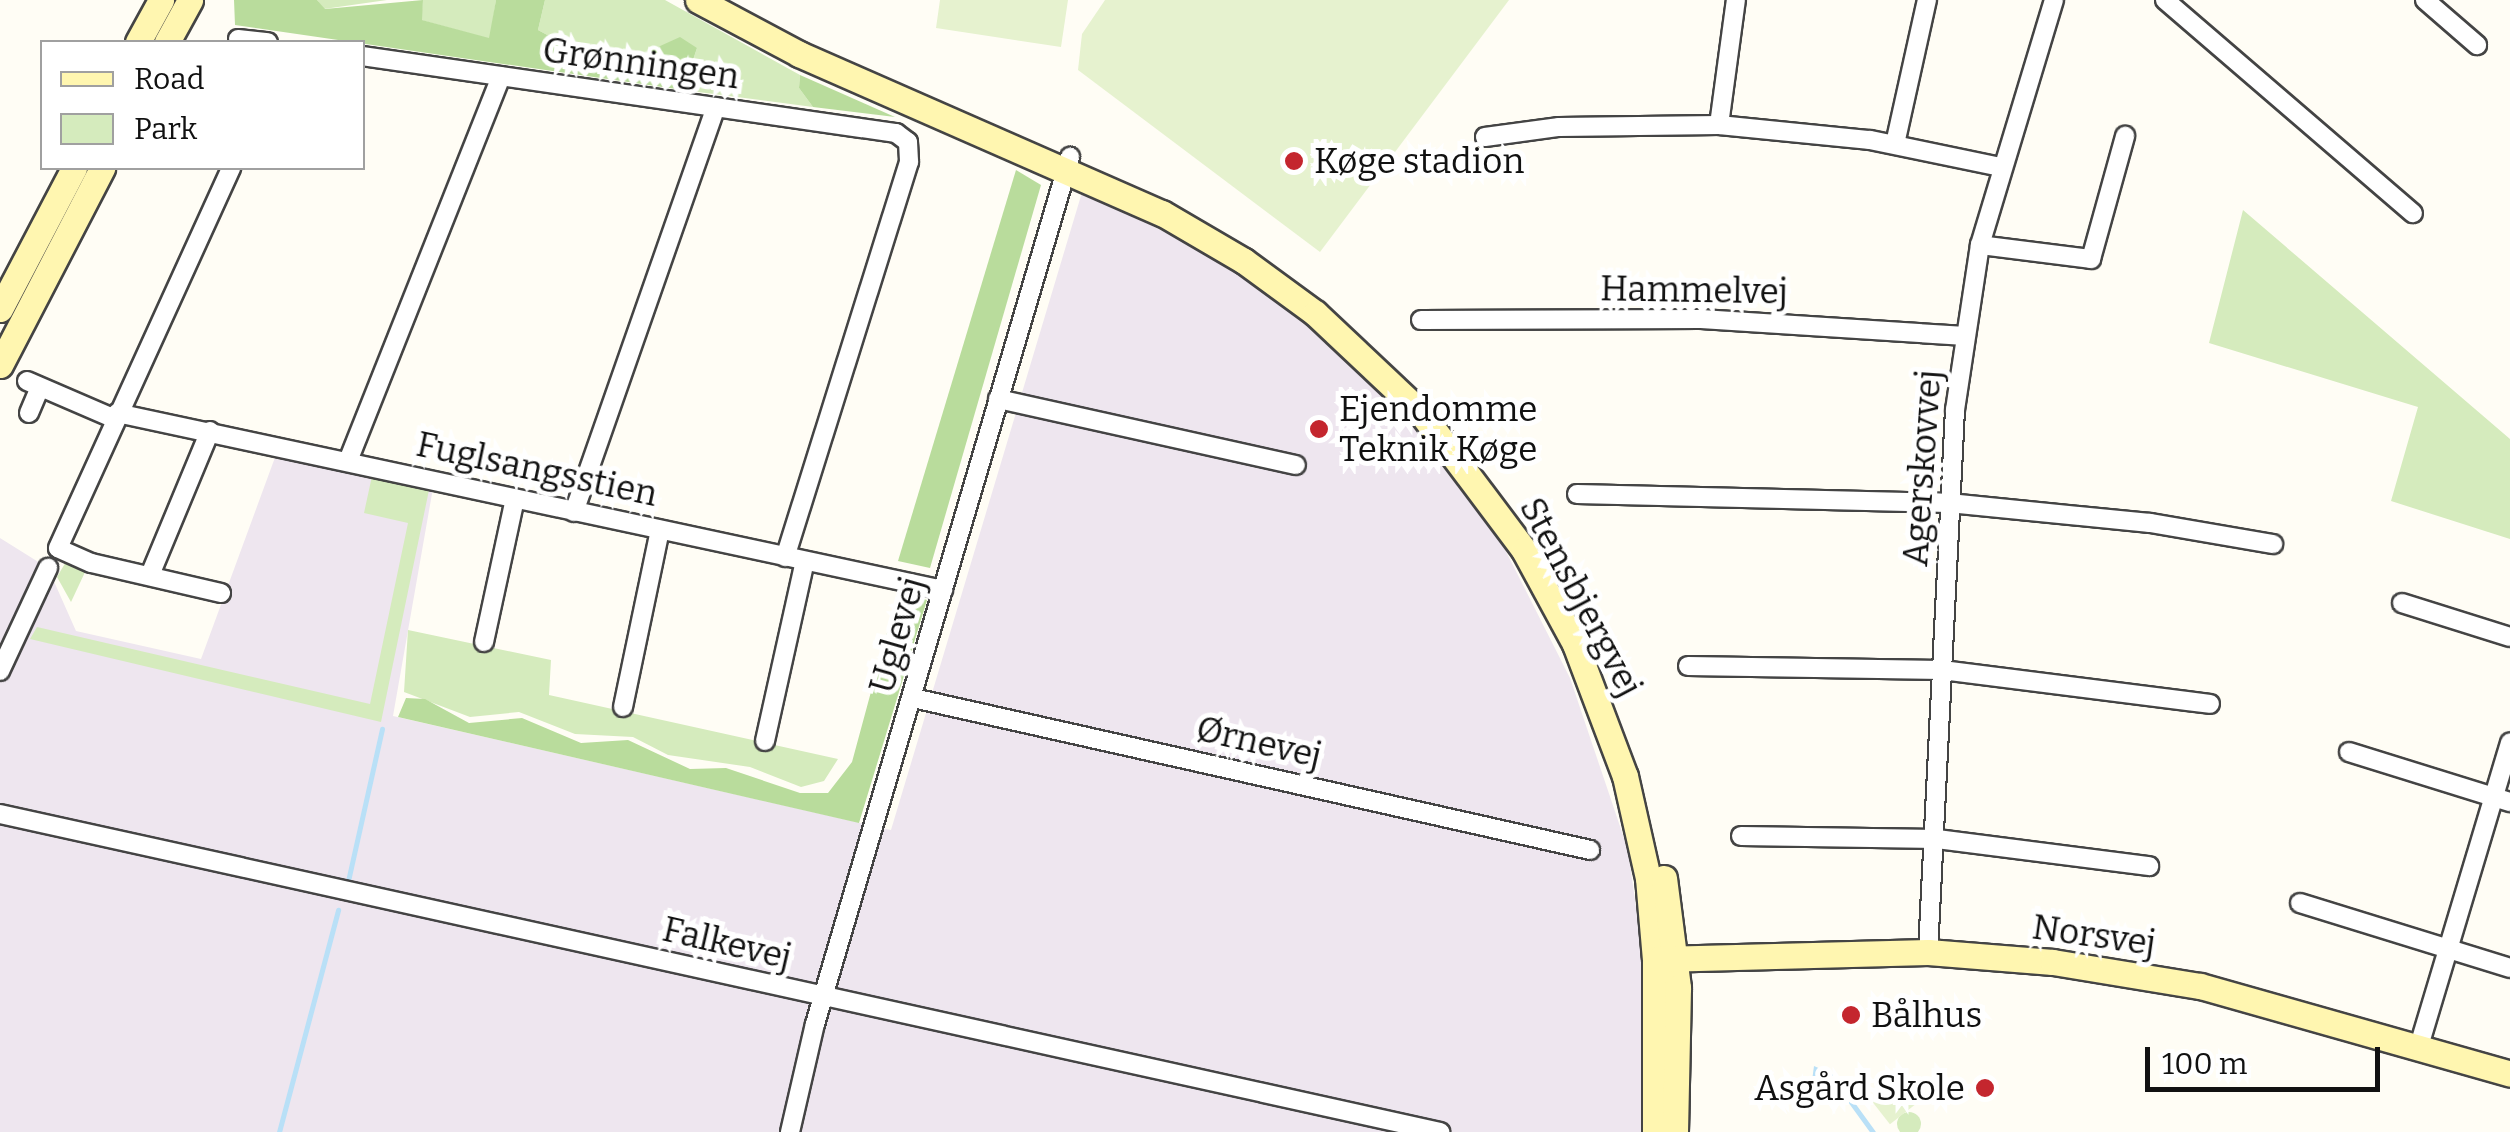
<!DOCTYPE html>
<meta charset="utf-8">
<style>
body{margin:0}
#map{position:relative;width:2510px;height:1132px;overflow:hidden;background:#fffdf5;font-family:Bitter,serif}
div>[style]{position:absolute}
.industrial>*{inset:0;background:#eee6ef}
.green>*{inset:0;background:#d5ebbd}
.round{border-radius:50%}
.forest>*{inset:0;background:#b9dc9c}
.pitch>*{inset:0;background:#e6f2cf;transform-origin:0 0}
.water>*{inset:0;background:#b9e0f7}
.stream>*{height:5px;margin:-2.5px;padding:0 2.5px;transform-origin:2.5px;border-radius:2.5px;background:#b9e0f7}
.roads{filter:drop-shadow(2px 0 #444) drop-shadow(-2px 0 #444) drop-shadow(0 2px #444) drop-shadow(0 -2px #444)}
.street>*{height:18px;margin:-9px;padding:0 9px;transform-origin:9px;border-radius:9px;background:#fff}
.secondary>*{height:25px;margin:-12.5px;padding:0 12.5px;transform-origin:12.5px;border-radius:12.5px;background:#fff6b0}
.dots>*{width:28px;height:28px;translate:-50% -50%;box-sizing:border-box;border:5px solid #fff;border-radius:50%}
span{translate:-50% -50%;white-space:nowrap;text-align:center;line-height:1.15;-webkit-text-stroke:10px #fff;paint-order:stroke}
.street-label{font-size:35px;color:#111}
.poi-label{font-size:35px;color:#111}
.left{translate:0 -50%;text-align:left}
.right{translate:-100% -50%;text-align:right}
.legend{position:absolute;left:40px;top:40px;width:325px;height:130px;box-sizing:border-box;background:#fff;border:2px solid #a0a0a0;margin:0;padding:12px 18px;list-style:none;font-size:30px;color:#111}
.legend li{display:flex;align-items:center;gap:20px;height:50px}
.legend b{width:50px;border:2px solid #a0a0a0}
.scale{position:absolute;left:2145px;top:1047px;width:235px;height:45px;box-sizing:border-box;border:5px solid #111;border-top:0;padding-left:12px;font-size:30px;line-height:35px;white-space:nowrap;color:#111;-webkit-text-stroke:8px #fff;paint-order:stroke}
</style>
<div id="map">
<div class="industrial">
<i style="clip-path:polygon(1083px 189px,1251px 278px,1381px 385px,1488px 516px,1570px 678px,1628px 850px,1644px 964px,1642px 1132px,0 1132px,0 538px,48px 568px,76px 631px,201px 659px,277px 452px,433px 488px,393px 716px,891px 830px)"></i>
</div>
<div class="green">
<i style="clip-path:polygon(317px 0,387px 0,324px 9px)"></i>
<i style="clip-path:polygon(423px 0,496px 0,490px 39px,421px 20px)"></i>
<i style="clip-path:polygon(545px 0,665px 0,800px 75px,799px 88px,813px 107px,683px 90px,697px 48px,669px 45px,638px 56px,570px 47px,538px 30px)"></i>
<i style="clip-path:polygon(2243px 210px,2510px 439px,2510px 539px,2391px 501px,2418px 407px,2209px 343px)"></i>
<i style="clip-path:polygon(372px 476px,429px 490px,381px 722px,30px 639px,37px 627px,370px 704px,408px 523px,364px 513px)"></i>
<i style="clip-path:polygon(67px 560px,86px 570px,71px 602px,57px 577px)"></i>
<i style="clip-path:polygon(408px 630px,551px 660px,549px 695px,838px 759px,824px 781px,801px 787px,750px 767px,668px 755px,633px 737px,575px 734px,519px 712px,470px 717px,404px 692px)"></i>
<i class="round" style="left:1897px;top:1112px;width:24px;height:24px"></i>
</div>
<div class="forest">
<i style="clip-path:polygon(234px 0,317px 0,325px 9px,423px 0,422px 20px,489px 38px,496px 0,545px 0,538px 30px,570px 47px,638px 56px,680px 37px,697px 48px,683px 90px,235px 25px)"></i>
<i style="clip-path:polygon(800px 75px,895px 117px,813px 107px,799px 88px)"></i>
<i style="clip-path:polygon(1016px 170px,1041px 185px,930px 568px,898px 561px)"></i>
<i style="clip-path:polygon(898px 592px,927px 600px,859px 823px,398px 717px,406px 698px,425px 699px,469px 723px,522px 718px,581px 743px,628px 740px,690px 769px,726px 768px,800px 793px,828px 793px,852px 762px)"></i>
</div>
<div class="pitch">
<i style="clip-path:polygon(940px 0,1068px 0,1061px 47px,936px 28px)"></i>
<i style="clip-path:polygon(1105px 0,1509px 0,1320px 252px,1078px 70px,1082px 34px)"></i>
<i style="left:1905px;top:1077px;width:28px;height:41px;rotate:52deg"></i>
</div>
<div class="water">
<i style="clip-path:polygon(1814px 1066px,1848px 1081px,1853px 1100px,1809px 1103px)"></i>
</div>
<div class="stream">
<i style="left:348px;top:881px;width:156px;rotate:-77.4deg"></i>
<i style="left:1851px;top:1102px;width:37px;rotate:54deg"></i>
<i style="left:279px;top:1132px;width:230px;rotate:-75.1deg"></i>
</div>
<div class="roads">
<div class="street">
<i style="left:2165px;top:0;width:327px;rotate:40.7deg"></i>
<i style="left:2425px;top:0;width:69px;rotate:40.9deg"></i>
<i style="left:238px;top:39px;width:30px;rotate:6deg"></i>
<i style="left:362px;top:56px;width:540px;rotate:8.21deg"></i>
<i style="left:896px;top:133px;width:15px;rotate:37deg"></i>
<i style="left:908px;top:142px;width:20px;rotate:87deg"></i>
<i style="left:909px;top:162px;width:414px;rotate:107.4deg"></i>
<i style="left:1719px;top:125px;width:126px;rotate:-82.3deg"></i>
<i style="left:1485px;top:137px;width:75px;rotate:-7.7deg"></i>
<i style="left:1559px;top:127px;width:160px;rotate:-0.7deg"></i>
<i style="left:1719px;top:125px;width:152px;rotate:5.7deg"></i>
<i style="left:1870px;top:140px;width:133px;rotate:11.7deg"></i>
<i style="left:1895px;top:144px;width:148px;rotate:-77.5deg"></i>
<i style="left:1980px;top:245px;width:112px;rotate:7.2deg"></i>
<i style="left:2091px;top:259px;width:128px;rotate:-74.5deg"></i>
<i style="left:1421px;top:320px;width:280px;rotate:-0.2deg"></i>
<i style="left:1701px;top:319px;width:265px;rotate:3.7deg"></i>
<i style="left:27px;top:381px;width:94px;rotate:23.3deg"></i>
<i style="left:998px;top:399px;width:305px;rotate:12.5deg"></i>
<i style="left:29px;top:413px;width:28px;rotate:-67deg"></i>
<i style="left:117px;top:413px;width:845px;rotate:12.09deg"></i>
<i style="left:348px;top:461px;width:414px;rotate:-68.3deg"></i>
<i style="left:1577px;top:494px;width:372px;rotate:1.4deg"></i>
<i style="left:1949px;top:503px;width:202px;rotate:5.7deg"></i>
<i style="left:2150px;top:523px;width:125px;rotate:9.7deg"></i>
<i style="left:574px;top:512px;width:429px;rotate:-70.7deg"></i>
<i style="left:150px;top:575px;width:156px;rotate:-67.4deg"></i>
<i style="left:221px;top:593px;width:133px;rotate:-167deg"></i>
<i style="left:91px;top:563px;width:36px;rotate:-156deg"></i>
<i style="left:58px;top:548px;width:418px;rotate:-65.5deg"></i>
<i style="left:2402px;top:603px;width:113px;rotate:17.5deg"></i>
<i style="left:484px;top:642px;width:146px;rotate:-77.8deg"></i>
<i style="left:1688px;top:666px;width:254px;rotate:0.9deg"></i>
<i style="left:1942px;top:670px;width:270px;rotate:7.2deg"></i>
<i style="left:0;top:671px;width:114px;rotate:-65deg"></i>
<i style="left:913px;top:698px;width:694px;rotate:12.65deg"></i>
<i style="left:623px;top:707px;width:181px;rotate:-78.2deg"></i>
<i style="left:765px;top:741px;width:184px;rotate:-77.5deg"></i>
<i style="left:2349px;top:752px;width:169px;rotate:17.3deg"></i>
<i style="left:0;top:814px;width:1475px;rotate:12.45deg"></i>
<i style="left:1741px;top:836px;width:196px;rotate:0.9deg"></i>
<i style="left:1937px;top:839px;width:214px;rotate:7.3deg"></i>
<i style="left:2300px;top:903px;width:220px;rotate:17.2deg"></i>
<i style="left:1928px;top:952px;width:543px;rotate:-87.15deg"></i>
<i style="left:1955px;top:410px;width:167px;rotate:-81.4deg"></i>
<i style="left:1980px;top:245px;width:256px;rotate:-73.2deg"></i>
<i style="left:2419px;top:1046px;width:317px;rotate:-73.3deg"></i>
<i style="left:790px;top:1132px;width:111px;rotate:-77deg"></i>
<i style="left:815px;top:1024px;width:904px;rotate:-73.61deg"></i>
</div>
<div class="secondary">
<i style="left:698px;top:0;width:115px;rotate:28.1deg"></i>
<i style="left:799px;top:54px;width:396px;rotate:23.7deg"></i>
<i style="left:1162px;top:213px;width:95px;rotate:30.3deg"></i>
<i style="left:1244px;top:261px;width:88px;rotate:36.2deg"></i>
<i style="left:1315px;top:313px;width:147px;rotate:43.3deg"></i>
<i style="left:1422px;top:414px;width:170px;rotate:53.1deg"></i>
<i style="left:1524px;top:550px;width:107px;rotate:61.5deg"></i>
<i style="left:1575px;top:644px;width:141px;rotate:69.3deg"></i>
<i style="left:1625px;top:776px;width:105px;rotate:77.3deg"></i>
<i style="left:1648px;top:878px;width:81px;rotate:85.1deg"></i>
<i style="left:1655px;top:959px;width:173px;rotate:90deg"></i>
<i style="left:138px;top:42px;width:48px;rotate:-61.3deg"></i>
<i style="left:167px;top:42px;width:48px;rotate:-61.3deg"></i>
<i style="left:0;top:309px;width:159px;rotate:-62.3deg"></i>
<i style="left:0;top:365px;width:222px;rotate:-62.6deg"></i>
<i style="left:1664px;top:878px;width:111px;rotate:82.7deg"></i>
<i style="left:1678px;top:988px;width:144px;rotate:91.2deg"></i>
<i style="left:1660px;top:959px;width:268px;rotate:-1.5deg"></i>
<i style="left:1928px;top:952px;width:125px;rotate:4.6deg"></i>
<i style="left:2053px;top:962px;width:149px;rotate:9.3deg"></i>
<i style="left:2200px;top:986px;width:322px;rotate:15.8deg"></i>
</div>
</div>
<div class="dots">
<i style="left:1294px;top:161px;background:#c4262e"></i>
<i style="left:1319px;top:429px;background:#c4262e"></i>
<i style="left:1851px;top:1015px;background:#c4262e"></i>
<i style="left:1985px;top:1088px;background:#c4262e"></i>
</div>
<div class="street-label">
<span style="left:641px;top:63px;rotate:8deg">Grønningen</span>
<span style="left:1694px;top:290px;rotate:1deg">Hammelvej</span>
<span style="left:1922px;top:468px;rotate:-86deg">Agerskovvej</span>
<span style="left:537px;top:469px;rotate:12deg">Fuglsangsstien</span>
<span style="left:1581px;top:597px;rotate:62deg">Stensbjergvej</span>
<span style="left:897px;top:635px;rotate:-74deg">Uglevej</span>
<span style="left:1259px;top:742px;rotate:13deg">Ørnevej</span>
<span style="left:2094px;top:935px;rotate:8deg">Norsvej</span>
<span style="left:727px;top:943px;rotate:13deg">Falkevej</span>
</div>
<div class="poi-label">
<span class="left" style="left:1314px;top:161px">Køge stadion</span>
<span class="left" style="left:1339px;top:429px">Ejendomme<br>Teknik Køge</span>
<span class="left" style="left:1871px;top:1015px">Bålhus</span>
<span class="right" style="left:1965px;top:1088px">Asgård Skole</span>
</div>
<ul class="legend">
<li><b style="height:12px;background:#fff6b0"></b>Road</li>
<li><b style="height:28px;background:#d5ebbd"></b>Park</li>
</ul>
<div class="scale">100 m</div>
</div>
